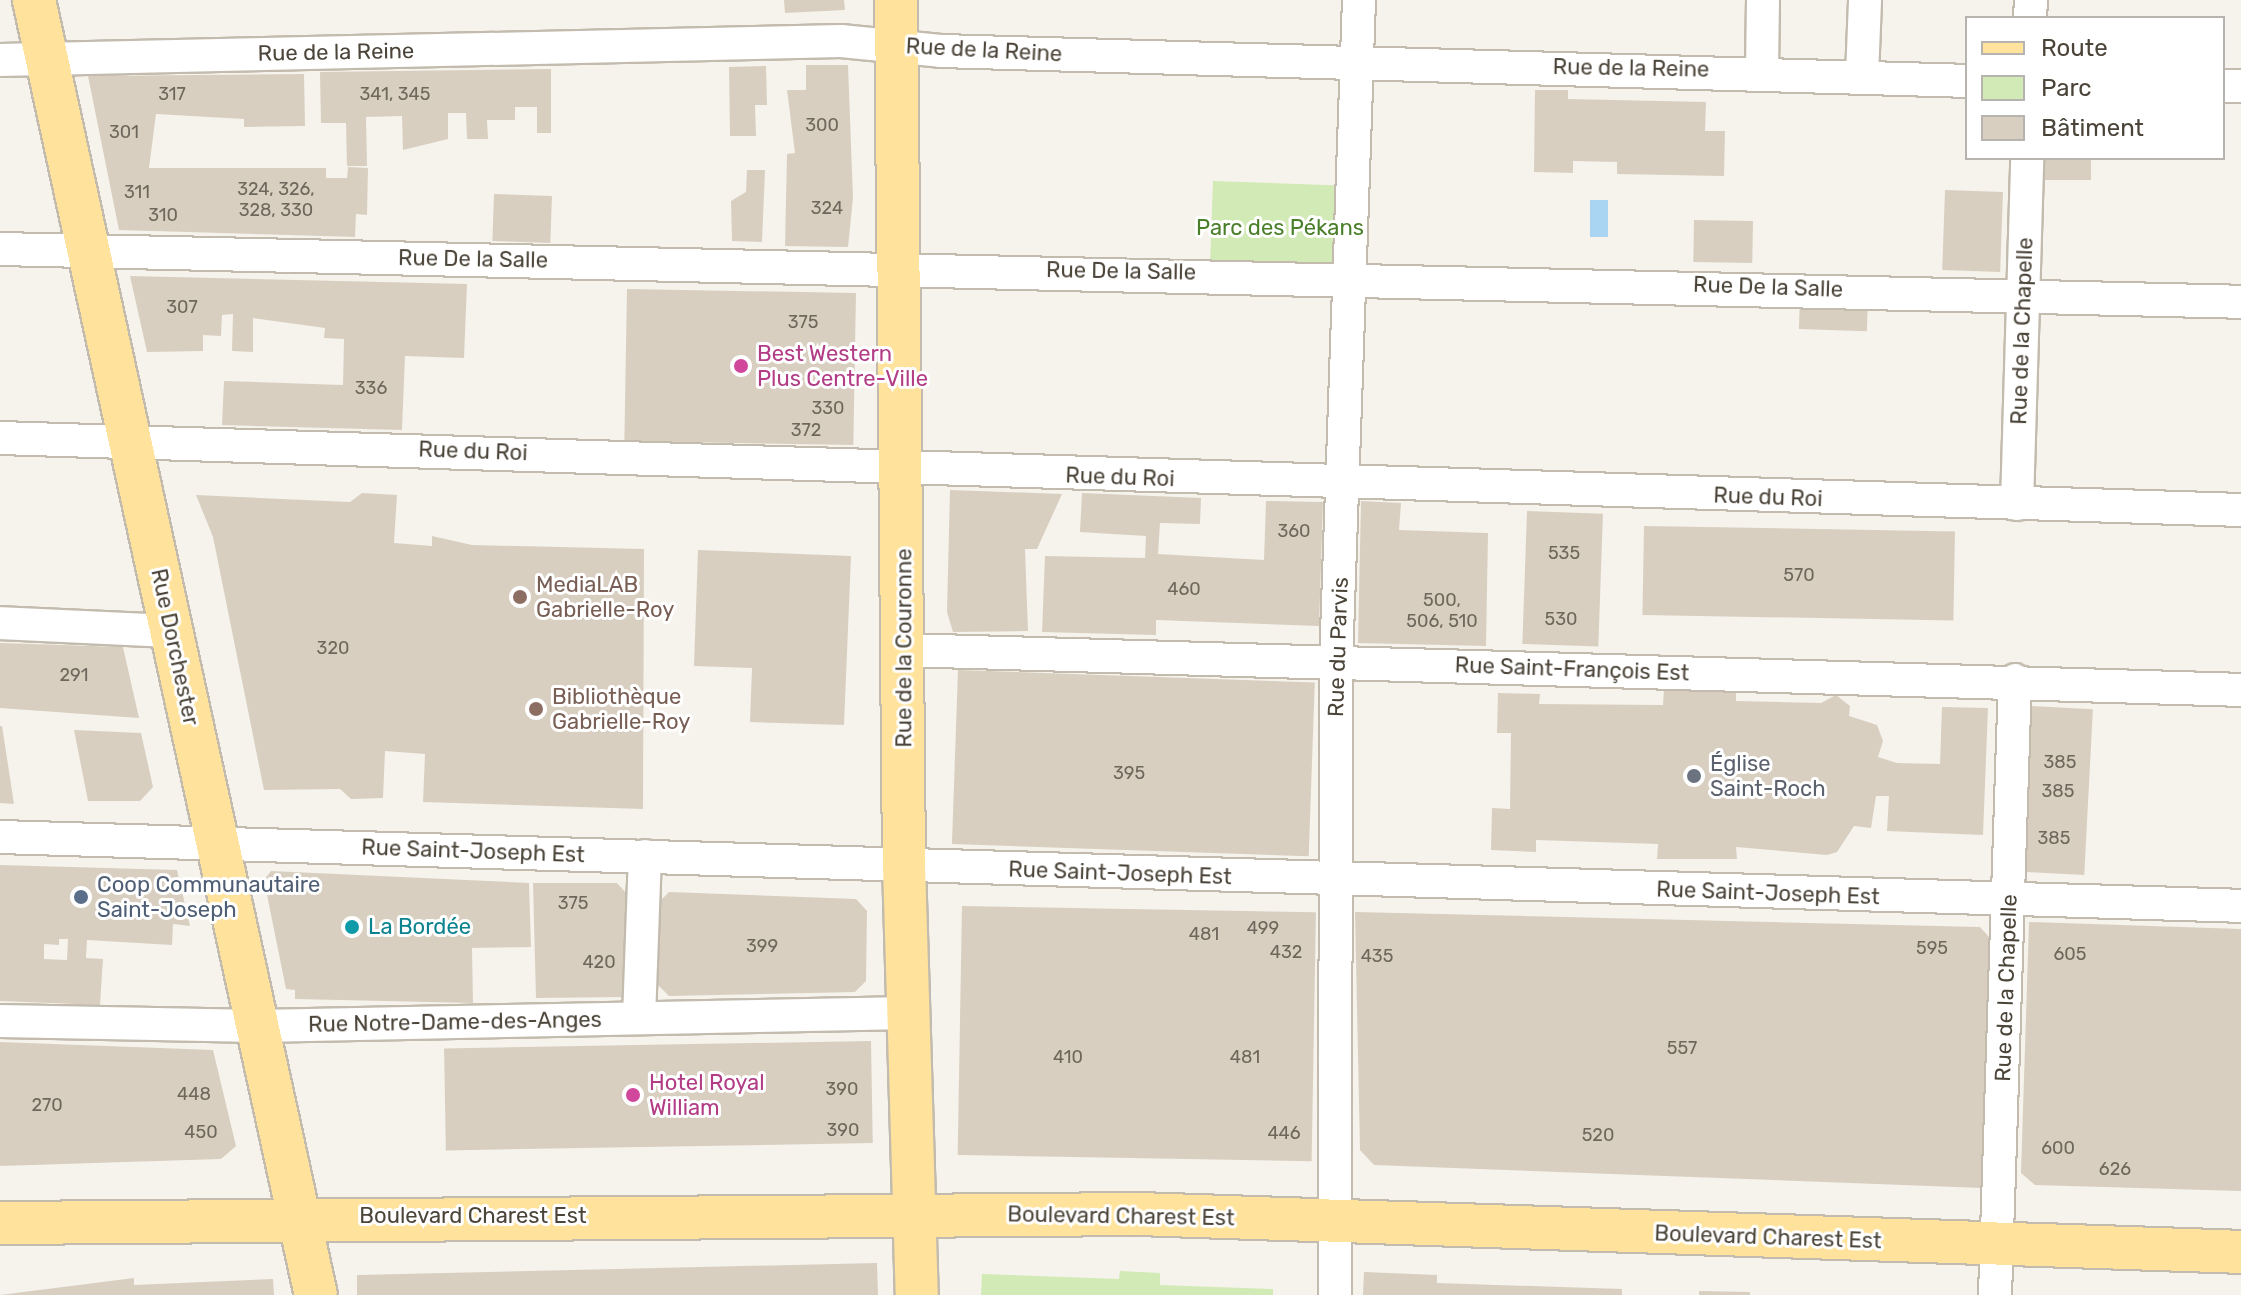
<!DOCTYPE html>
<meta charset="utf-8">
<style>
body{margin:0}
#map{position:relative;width:2241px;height:1295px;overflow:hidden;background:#f6f3ec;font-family:Rubik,sans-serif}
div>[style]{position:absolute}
.green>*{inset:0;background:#d2eab5;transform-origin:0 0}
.water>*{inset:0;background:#a9d4f2;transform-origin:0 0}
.building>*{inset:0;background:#d8cfc1;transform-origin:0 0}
.roads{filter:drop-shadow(2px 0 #c2bbae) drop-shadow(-2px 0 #c2bbae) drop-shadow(0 2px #c2bbae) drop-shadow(0 -2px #c2bbae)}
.minor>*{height:32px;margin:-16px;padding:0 16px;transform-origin:16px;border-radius:16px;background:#fff}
.major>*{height:42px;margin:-21px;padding:0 21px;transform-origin:21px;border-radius:21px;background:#ffe39c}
.dots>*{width:22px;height:22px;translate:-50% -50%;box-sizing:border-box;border:4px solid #fff;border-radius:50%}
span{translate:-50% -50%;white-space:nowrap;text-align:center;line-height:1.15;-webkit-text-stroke:6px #fff;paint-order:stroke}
.number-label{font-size:18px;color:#6e675b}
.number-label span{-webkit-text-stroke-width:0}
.street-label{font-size:22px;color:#4b4439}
.park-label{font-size:22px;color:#4a7f2a}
.hotel-label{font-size:22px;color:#b23c85}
.left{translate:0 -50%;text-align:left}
.education-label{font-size:22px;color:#785e54}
.worship-label{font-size:22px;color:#5b616d}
.service-label{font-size:22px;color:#4e5e75}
.culture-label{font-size:22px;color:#0d838f}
.legend{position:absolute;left:1965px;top:16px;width:260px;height:144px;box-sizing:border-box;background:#fff;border:2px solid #b7b4b0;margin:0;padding:10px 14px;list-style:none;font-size:24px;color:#4b4439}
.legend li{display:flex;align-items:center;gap:16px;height:40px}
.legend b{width:40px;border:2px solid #b7b4b0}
</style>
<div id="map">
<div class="green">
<i style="left:1213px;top:181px;width:141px;height:92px;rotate:2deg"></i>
<i style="clip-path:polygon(1120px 1271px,1160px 1273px,1160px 1285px,1273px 1289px,1273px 1295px,981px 1295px,982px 1274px,1119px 1279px)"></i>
</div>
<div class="water">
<i style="left:1590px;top:200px;width:18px;height:37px"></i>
</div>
<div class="building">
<i style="clip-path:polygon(784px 0,844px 0,845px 10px,785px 13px)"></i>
<i style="clip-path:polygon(806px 65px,848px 65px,853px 198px,848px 247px,785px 246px,787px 154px,795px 153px,787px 90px,806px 90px)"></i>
<i style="clip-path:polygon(766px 66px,767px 105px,755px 105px,756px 136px,730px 136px,729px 67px)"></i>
<i style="clip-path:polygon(551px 69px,551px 133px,537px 133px,537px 107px,515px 107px,515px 120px,487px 120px,488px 139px,467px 139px,466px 113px,448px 113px,448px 139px,403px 150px,402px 116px,366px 117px,367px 166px,347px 166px,346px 123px,321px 123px,320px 72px)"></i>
<i style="clip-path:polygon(304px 74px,305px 126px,244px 127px,244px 119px,156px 114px,149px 168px,326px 168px,326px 178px,347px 178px,348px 167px,368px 168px,367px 215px,356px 214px,355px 237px,119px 230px,88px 76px)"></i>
<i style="clip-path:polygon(1535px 90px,1568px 90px,1568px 99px,1706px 102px,1705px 131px,1725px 131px,1724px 176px,1617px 174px,1617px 162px,1573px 161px,1573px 173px,1534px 172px)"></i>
<i style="left:2038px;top:158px;width:53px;height:22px"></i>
<i style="clip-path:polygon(747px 170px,765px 170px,762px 242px,732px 241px,731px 201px,746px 192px)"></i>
<i style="left:1945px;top:190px;width:58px;height:80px;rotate:2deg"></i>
<i style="left:494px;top:194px;width:58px;height:47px;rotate:2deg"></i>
<i style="left:1694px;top:220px;width:59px;height:42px;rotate:1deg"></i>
<i style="clip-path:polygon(130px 276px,467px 284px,464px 358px,405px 356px,402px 430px,222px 425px,224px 381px,343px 385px,344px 339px,324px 338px,325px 328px,253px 318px,253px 352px,232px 351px,233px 314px,222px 315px,221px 336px,203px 335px,203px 351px,147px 352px)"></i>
<i style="left:627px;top:289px;width:229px;height:152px;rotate:1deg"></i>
<i style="left:1800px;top:297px;width:68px;height:32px;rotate:2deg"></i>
<i style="clip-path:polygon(950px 490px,1062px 494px,1037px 549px,1025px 549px,1028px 631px,953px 632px,947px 612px)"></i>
<i style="clip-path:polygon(362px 493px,397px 495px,394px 543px,432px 546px,432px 536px,472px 545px,644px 549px,643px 809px,423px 802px,425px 754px,385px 751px,383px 798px,351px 799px,340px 789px,264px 790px,213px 537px,196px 495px,350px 502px)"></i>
<i style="clip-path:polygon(1082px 493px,1201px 498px,1200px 524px,1160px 523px,1158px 554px,1264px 560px,1266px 501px,1323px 502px,1319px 626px,1156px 620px,1156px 635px,1042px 632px,1045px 556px,1145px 558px,1146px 536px,1080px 532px)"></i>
<i style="clip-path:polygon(1361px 501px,1401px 503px,1399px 530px,1488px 533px,1486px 646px,1358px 643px)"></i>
<i style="left:1527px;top:511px;width:76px;height:133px;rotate:2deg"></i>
<i style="left:1644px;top:526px;width:311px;height:89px;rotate:1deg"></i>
<i style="clip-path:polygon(698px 550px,851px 556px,844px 725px,750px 722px,752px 668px,694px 666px)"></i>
<i style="clip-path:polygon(0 643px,123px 647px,139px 718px,0 708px)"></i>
<i style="left:958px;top:670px;width:357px;height:174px;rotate:2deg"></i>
<i style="clip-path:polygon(1664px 689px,1736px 691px,1736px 701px,1821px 703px,1836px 695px,1850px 706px,1849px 716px,1877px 725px,1883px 741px,1878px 757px,1897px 763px,1940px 764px,1942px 707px,1988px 708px,1983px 835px,1887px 831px,1889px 796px,1876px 796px,1871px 828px,1854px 826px,1837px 852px,1827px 855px,1736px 847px,1737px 859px,1657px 859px,1658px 844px,1536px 840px,1536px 852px,1491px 850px,1492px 808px,1510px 809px,1511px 733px,1497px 733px,1498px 693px,1540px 694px,1539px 704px,1663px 705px)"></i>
<i style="left:2031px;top:706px;width:62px;height:166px;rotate:3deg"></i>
<i style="clip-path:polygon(0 726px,2px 726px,14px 804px,0 803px)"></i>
<i style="clip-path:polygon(74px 730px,141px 733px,153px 787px,140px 801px,88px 801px)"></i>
<i style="clip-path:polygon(evenodd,0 865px,177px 870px,190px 926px,173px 924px,172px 945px,87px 940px,86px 958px,103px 959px,100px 1005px,0 1001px,0 865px,59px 939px,68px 939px,67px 960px,44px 959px,44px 944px,59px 945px,59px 939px)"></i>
<i style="clip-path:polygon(271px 871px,529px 883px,531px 947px,472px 948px,473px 1003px,295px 999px,295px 990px,286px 989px,264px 880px)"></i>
<i style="clip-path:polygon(533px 883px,617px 883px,628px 895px,627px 997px,536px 998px)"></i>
<i style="clip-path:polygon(669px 892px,856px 899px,867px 911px,866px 981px,855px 992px,669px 996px,657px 984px,658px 903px)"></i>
<i style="left:962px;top:906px;width:354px;height:249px;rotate:1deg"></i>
<i style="clip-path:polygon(1355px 912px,1980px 927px,1990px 938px,1982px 1188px,1374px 1165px,1360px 1150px)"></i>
<i style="clip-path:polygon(2029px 922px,2241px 929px,2241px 1191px,2035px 1185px,2021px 1173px)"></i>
<i style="left:871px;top:1041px;width:102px;height:427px;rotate:89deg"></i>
<i style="clip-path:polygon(0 1042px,213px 1050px,236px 1146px,221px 1159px,0 1166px)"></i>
<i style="clip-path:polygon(877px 1263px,878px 1295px,357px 1295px,357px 1275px)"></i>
<i style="clip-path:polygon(1364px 1272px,1437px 1275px,1437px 1283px,1622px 1289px,1622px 1295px,1363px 1295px)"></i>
<i style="clip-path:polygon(134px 1278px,134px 1285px,273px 1279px,274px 1295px,0 1295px)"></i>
<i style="clip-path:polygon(1699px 1291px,1750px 1292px,1750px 1295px,1699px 1295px)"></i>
</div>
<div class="roads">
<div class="minor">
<i style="left:2030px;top:18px;width:18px;rotate:-87deg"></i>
<i style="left:0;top:60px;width:841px;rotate:-1.29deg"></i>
<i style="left:841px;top:41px;width:100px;rotate:5.7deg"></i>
<i style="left:941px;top:51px;width:1026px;rotate:1.67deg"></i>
<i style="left:1762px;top:71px;width:71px;rotate:-89.2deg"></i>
<i style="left:1862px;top:76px;width:76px;rotate:-87.7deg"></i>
<i style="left:2223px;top:86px;width:18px"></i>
<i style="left:0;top:249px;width:2242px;rotate:1.35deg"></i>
<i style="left:0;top:438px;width:2242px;rotate:1.84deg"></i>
<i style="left:2017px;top:504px;width:346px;rotate:-88.3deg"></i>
<i style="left:0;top:623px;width:170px;rotate:2.7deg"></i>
<i style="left:904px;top:650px;width:1338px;rotate:1.71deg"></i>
<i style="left:0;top:837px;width:2242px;rotate:1.76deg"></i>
<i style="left:639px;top:1018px;width:162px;rotate:-87.9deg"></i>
<i style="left:0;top:1021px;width:258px;rotate:1.1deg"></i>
<i style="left:258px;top:1026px;width:651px;rotate:-1.14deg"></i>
<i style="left:1335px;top:1295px;width:633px;rotate:-89.91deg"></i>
<i style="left:1336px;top:662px;width:662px;rotate:-88.01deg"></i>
<i style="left:1995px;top:1295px;width:615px;rotate:-88.14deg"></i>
</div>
<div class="major">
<i style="left:34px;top:0;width:1325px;rotate:77.72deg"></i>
<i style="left:896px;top:0;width:865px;rotate:89.47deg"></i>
<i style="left:904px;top:865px;width:430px;rotate:88.3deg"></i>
<i style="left:0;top:1223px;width:1139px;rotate:-0.45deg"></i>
<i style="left:1139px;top:1214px;width:1103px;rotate:1.97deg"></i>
</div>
</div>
<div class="dots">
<i style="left:741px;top:366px;background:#d1479c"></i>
<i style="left:520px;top:597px;background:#8d6e63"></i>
<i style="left:536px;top:709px;background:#8d6e63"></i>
<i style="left:1694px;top:776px;background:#6b7280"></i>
<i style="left:81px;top:897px;background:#5c6f8a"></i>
<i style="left:352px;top:927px;background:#0f9aa8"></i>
<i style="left:633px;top:1095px;background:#d1479c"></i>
</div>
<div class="number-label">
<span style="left:172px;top:94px">317</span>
<span style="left:395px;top:94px">341, 345</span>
<span style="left:822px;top:125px">300</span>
<span style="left:124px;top:132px">301</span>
<span style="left:276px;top:200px">324, 326,<br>328, 330</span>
<span style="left:137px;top:192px">311</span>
<span style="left:827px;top:208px">324</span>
<span style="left:163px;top:215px">310</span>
<span style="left:182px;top:307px">307</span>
<span style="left:803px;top:322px">375</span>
<span style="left:371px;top:388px">336</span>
<span style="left:828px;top:408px">330</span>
<span style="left:806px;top:430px">372</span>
<span style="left:1294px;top:531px">360</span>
<span style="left:1564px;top:553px">535</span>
<span style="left:1799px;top:575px">570</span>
<span style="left:1184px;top:589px">460</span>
<span style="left:1442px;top:611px">500,<br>506, 510</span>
<span style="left:1561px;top:619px">530</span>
<span style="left:333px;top:648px">320</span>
<span style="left:74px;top:675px">291</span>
<span style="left:2060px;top:762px">385</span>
<span style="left:1129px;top:773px">395</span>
<span style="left:2058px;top:791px">385</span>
<span style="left:2054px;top:838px">385</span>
<span style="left:573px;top:903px">375</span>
<span style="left:1263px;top:928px">499</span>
<span style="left:1204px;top:934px">481</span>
<span style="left:762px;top:946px">399</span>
<span style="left:1932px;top:948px">595</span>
<span style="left:1286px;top:952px">432</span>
<span style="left:2070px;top:954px">605</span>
<span style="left:1377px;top:956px">435</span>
<span style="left:599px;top:962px">420</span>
<span style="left:1682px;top:1048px">557</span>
<span style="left:1068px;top:1057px">410</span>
<span style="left:1245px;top:1057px">481</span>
<span style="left:842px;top:1089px">390</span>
<span style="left:194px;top:1094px">448</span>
<span style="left:47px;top:1105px">270</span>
<span style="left:843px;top:1130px">390</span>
<span style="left:201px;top:1132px">450</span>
<span style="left:1284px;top:1133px">446</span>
<span style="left:1598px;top:1135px">520</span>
<span style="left:2058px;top:1148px">600</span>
<span style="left:2115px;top:1169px">626</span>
</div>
<div class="street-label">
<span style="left:984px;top:50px;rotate:3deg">Rue de la Reine</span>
<span style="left:336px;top:52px;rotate:-1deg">Rue de la Reine</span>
<span style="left:1631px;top:68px;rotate:1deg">Rue de la Reine</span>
<span style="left:473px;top:259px;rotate:1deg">Rue De la Salle</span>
<span style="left:1121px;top:271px;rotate:1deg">Rue De la Salle</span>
<span style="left:1768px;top:287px;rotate:2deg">Rue De la Salle</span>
<span style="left:2022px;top:331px;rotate:-88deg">Rue de la Chapelle</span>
<span style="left:473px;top:451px;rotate:2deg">Rue du Roi</span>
<span style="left:1120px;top:477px;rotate:2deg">Rue du Roi</span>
<span style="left:1768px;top:497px;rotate:2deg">Rue du Roi</span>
<span style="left:175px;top:647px;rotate:78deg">Rue Dorchester</span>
<span style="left:1338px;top:647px;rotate:-88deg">Rue du Parvis</span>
<span style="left:904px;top:648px;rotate:-90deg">Rue de la Couronne</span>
<span style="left:1572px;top:669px;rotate:2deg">Rue Saint-François Est</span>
<span style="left:473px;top:851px;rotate:2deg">Rue Saint-Joseph Est</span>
<span style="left:1120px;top:873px;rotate:2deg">Rue Saint-Joseph Est</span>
<span style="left:1768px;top:893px;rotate:2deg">Rue Saint-Joseph Est</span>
<span style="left:2006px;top:988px;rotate:-88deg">Rue de la Chapelle</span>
<span style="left:455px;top:1022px;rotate:-1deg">Rue Notre-Dame-des-Anges</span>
<span style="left:473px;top:1216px">Boulevard Charest Est</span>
<span style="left:1121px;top:1216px;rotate:1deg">Boulevard Charest Est</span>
<span style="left:1768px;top:1237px;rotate:2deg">Boulevard Charest Est</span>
</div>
<div class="park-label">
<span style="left:1280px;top:228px">Parc des Pékans</span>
</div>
<div class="hotel-label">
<span class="left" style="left:757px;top:366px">Best Western<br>Plus Centre-Ville</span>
<span class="left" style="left:649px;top:1095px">Hotel Royal<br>William</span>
</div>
<div class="education-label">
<span class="left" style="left:536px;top:597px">MediaLAB<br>Gabrielle-Roy</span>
<span class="left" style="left:552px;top:709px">Bibliothèque<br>Gabrielle-Roy</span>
</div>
<div class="worship-label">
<span class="left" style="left:1710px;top:776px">Église<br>Saint-Roch</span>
</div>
<div class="service-label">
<span class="left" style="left:97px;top:897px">Coop Communautaire<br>Saint-Joseph</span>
</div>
<div class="culture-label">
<span class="left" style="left:368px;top:927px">La Bordée</span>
</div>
<ul class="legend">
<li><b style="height:10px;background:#ffe39c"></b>Route</li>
<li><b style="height:22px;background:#d2eab5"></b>Parc</li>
<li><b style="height:22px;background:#d8cfc1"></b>Bâtiment</li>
</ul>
</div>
